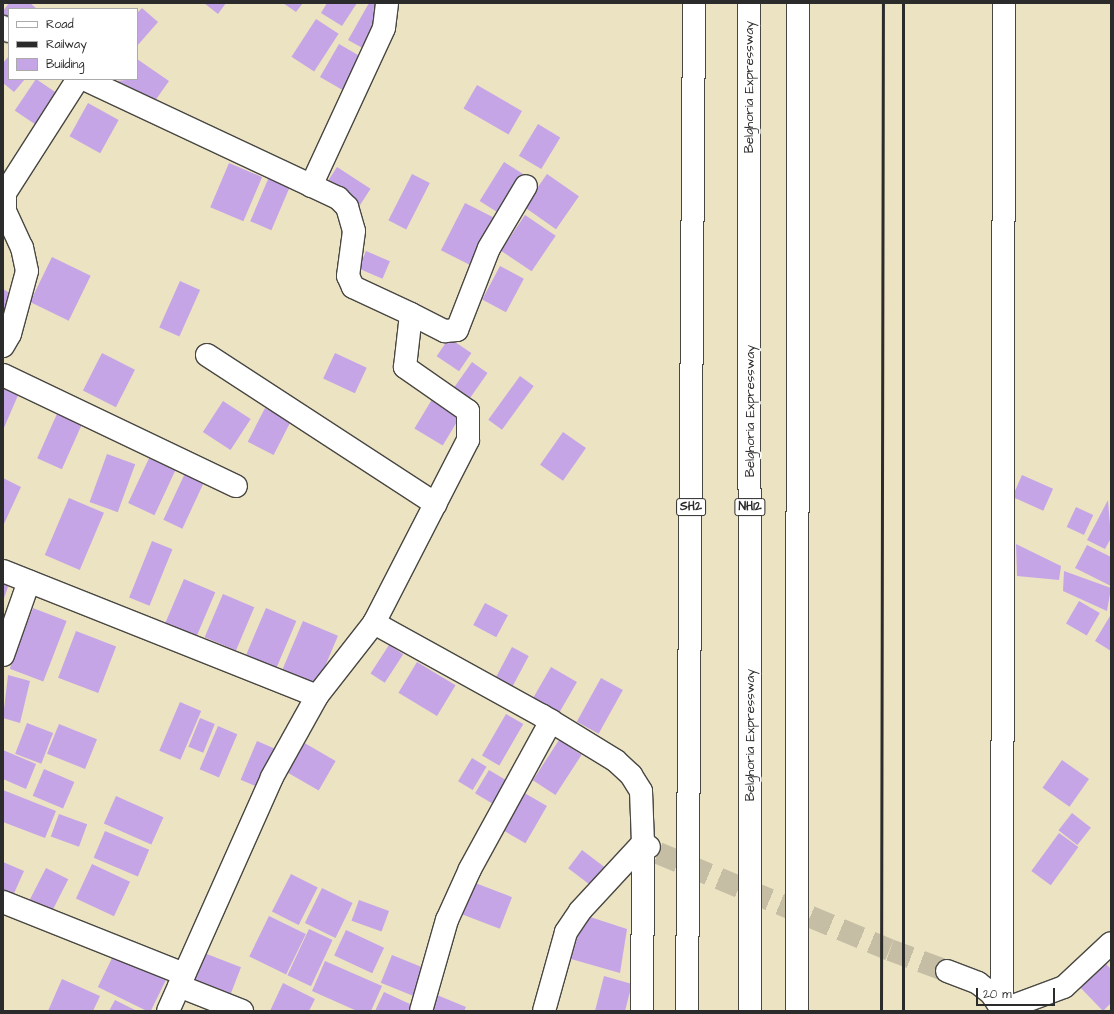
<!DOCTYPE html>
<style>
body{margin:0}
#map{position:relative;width:1114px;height:1014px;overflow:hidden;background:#ece3c3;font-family:"Architects Daughter",sans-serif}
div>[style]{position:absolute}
.building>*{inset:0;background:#c5a5e6;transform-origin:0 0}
.minor-tunnel>*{height:22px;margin-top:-11px;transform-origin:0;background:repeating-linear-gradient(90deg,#c5bea5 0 22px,transparent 0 33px)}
.roads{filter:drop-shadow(1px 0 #484742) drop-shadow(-1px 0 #484742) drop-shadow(0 1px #484742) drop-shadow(0 -1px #484742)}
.minor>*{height:22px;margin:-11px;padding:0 11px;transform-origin:11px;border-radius:11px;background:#fff}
.tertiary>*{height:22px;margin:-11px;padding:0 11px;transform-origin:11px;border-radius:11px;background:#fff}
.primary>*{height:22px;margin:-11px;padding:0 11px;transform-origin:11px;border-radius:11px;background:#fff}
.motorway>*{height:22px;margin:-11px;padding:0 11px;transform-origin:11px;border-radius:11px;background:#fff}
.rail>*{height:3px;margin:-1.5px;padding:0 1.5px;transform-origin:1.5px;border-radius:1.5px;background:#2b2b2b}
span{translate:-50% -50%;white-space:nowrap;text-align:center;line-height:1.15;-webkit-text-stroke:3.5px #fff;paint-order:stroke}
.shield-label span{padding:1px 3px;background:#fff;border:1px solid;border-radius:3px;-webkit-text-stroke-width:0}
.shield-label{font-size:12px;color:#2b2b2b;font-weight:700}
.street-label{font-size:13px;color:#2b2b2b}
.frame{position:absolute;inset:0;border:4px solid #2b2b2b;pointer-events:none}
.legend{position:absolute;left:8px;top:8px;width:130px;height:72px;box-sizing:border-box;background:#fff;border:1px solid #aaa;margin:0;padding:5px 7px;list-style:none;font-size:12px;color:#2b2b2b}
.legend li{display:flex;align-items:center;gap:8px;height:20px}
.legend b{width:20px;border:1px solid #aaa}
.scale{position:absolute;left:976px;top:988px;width:79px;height:18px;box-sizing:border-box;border:2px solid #2b2b2b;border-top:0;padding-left:5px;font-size:12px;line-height:14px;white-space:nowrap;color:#2b2b2b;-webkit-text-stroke:3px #fff;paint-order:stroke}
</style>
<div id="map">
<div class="building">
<i style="clip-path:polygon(9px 3px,30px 3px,37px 9px,9px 9px,9px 22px,3px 17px,3px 11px)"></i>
<i style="clip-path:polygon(204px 3px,226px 3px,218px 14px)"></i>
<i style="clip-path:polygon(283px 3px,303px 3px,296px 12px)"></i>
<i style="clip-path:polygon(327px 3px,357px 3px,342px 26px,321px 13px)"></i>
<i style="clip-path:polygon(369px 3px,377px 3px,385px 11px,368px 51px,348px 40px)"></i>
<i style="clip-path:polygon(142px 8px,158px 22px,137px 46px,137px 13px)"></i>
<i style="left:316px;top:19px;width:27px;height:45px;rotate:33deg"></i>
<i style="left:339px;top:44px;width:28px;height:38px;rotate:30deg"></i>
<i style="clip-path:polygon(9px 56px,9px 79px,25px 79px,14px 92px,3px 83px,3px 63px)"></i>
<i style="clip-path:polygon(137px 59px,169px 81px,152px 105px,116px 81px,137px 79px)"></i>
<i style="left:36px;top:79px;width:29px;height:38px;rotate:34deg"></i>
<i style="left:477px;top:85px;width:52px;height:27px;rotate:30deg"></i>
<i style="left:88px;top:103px;width:35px;height:38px;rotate:29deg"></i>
<i style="left:538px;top:124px;width:26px;height:37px;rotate:31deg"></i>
<i style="left:504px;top:162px;width:22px;height:46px;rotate:32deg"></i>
<i style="left:229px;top:163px;width:36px;height:48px;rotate:23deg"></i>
<i style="left:337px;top:167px;width:40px;height:21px;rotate:33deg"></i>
<i style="left:412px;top:174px;width:20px;height:52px;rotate:27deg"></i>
<i style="left:547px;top:174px;width:39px;height:40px;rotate:35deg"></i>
<i style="left:269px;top:177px;width:23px;height:48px;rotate:23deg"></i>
<i style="left:465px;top:203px;width:36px;height:53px;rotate:27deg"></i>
<i style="left:525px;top:215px;width:37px;height:43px;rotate:34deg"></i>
<i style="left:366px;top:251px;width:26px;height:19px;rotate:23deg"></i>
<i style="left:52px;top:257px;width:43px;height:50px;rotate:26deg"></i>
<i style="left:500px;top:266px;width:27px;height:38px;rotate:28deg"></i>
<i style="left:180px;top:281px;width:22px;height:51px;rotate:24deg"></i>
<i style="clip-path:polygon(3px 289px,18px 298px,3px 323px)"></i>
<i style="left:449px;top:338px;width:27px;height:22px;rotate:34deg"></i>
<i style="left:102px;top:353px;width:37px;height:42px;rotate:27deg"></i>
<i style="left:335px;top:353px;width:35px;height:28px;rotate:25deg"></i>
<i style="left:472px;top:362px;width:19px;height:37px;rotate:35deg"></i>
<i style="left:520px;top:376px;width:17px;height:54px;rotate:36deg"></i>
<i style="clip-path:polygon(3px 386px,19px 393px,3px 430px)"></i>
<i style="left:434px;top:396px;width:33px;height:38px;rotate:31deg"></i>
<i style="left:223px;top:401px;width:33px;height:37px;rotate:33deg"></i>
<i style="left:60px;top:407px;width:27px;height:56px;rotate:24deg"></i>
<i style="left:265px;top:408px;width:29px;height:38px;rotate:27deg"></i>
<i style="left:563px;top:432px;width:28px;height:40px;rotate:35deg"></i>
<i style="left:107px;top:454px;width:30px;height:51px;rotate:20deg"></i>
<i style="left:151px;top:454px;width:29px;height:54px;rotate:25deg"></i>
<i style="left:187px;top:469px;width:21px;height:56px;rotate:25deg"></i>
<i style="left:1022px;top:475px;width:34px;height:24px;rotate:24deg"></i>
<i style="clip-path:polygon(3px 478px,21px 487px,3px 526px)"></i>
<i style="left:69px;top:498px;width:38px;height:62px;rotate:23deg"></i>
<i style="clip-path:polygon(1108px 500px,1111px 538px,1105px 549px,1087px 540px)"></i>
<i style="left:1076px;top:507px;width:19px;height:22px;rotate:25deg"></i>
<i style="left:152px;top:541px;width:22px;height:61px;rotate:22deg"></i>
<i style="clip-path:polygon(1016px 544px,1061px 566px,1059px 580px,1017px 576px)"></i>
<i style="clip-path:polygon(1087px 545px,1111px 557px,1111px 586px,1075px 568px)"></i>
<i style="clip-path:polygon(1064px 571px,1111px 588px,1107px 611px,1063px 591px)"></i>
<i style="left:184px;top:579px;width:34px;height:50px;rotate:23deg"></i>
<i style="clip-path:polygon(3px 582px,9px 584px,3px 601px)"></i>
<i style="left:223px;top:594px;width:34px;height:47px;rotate:23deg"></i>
<i style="left:1079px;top:601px;width:24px;height:26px;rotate:30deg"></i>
<i style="left:485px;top:603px;width:26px;height:25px;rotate:28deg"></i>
<i style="left:33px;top:608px;width:36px;height:65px;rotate:21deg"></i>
<i style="left:266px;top:608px;width:33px;height:55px;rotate:23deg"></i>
<i style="clip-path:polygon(1110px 616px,1111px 617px,1111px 651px,1095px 641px)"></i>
<i style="left:303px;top:621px;width:38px;height:58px;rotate:23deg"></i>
<i style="left:76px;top:631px;width:43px;height:50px;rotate:21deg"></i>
<i style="left:389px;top:645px;width:17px;height:34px;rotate:33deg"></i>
<i style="left:512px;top:647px;width:19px;height:39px;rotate:28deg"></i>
<i style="left:417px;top:662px;width:45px;height:36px;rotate:31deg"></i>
<i style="left:551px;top:667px;width:30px;height:39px;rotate:30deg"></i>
<i style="clip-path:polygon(8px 675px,30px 681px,20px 723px,3px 718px)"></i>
<i style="left:601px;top:678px;width:25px;height:50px;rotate:29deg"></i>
<i style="left:180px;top:702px;width:23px;height:53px;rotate:23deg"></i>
<i style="left:506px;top:714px;width:20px;height:48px;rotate:30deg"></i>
<i style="left:200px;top:718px;width:16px;height:31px;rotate:22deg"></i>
<i style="left:27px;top:723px;width:28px;height:33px;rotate:21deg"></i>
<i style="left:59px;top:724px;width:41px;height:32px;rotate:22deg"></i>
<i style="left:218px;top:726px;width:21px;height:47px;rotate:23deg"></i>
<i style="left:559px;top:740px;width:27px;height:48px;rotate:33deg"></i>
<i style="left:257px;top:741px;width:21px;height:42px;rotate:23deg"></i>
<i style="left:301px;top:741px;width:40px;height:34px;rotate:30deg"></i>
<i style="clip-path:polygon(3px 750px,36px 764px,26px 789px,3px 779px)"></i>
<i style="left:472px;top:758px;width:17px;height:27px;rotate:31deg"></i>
<i style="left:1062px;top:760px;width:33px;height:34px;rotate:35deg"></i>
<i style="left:44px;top:769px;width:33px;height:29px;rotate:23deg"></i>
<i style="left:489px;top:770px;width:23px;height:27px;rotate:31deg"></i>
<i style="clip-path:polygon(3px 790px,56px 811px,45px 838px,3px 822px)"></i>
<i style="left:521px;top:791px;width:30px;height:43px;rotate:30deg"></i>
<i style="left:116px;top:796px;width:52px;height:30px;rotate:24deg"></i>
<i style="left:1072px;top:813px;width:24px;height:22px;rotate:38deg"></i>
<i style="left:59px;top:814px;width:30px;height:24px;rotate:20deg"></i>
<i style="left:105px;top:831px;width:48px;height:29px;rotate:23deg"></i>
<i style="left:1059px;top:833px;width:24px;height:47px;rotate:36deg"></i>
<i style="left:582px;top:850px;width:31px;height:23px;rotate:37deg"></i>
<i style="clip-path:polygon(3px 862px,24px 871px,11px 900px,3px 896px)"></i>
<i style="left:92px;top:864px;width:42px;height:38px;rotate:25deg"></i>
<i style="left:46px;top:868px;width:25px;height:36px;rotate:27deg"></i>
<i style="left:291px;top:874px;width:30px;height:42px;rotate:27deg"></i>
<i style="left:470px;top:881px;width:45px;height:34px;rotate:21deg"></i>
<i style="left:322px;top:888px;width:34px;height:39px;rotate:26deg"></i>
<i style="left:359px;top:900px;width:32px;height:22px;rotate:20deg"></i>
<i style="clip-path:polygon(584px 915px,627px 929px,620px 973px,571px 959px)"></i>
<i style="left:269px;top:916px;width:41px;height:45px;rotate:26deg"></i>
<i style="left:309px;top:929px;width:26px;height:51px;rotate:25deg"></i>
<i style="left:346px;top:930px;width:42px;height:28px;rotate:25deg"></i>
<i style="left:199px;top:951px;width:45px;height:31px;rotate:21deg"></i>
<i style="left:115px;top:952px;width:58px;height:39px;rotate:26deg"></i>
<i style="left:392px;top:955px;width:38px;height:30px;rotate:22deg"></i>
<i style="clip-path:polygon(1101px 959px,1111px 969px,1111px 1003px,1103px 1011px,1075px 982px)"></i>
<i style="clip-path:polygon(325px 961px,382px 986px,371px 1011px,357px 1011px,312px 991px)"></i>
<i style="clip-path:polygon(604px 976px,632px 984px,625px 1011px,595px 1011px)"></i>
<i style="clip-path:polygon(62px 979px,100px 996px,93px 1011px,48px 1011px)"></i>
<i style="clip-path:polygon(283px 983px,315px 999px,309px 1011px,270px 1011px)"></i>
<i style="clip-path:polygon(384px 992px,412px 1005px,409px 1011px,375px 1011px)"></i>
<i style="clip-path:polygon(437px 995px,466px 1007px,464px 1011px,430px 1011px)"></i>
<i style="clip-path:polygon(115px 1000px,137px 1011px,109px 1011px)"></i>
</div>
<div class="minor-tunnel">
<i style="left:658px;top:853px;width:251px;rotate:22.7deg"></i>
<i style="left:890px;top:950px;width:61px;rotate:20.2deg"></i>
</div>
<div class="roads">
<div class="minor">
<i style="left:3px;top:27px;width:7px;rotate:34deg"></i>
<i style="left:311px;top:186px;width:174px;rotate:-65.2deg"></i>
<i style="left:384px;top:28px;width:25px;rotate:-83deg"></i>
<i style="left:411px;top:314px;width:38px;rotate:27deg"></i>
<i style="left:445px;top:331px;width:12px;rotate:-5deg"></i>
<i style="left:457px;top:330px;width:88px;rotate:-68.7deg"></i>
<i style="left:489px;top:248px;width:72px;rotate:-59.2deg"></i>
<i style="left:3px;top:346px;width:14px;rotate:-60deg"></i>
<i style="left:10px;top:334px;width:65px;rotate:-74.9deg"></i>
<i style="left:27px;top:271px;width:24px;rotate:-102deg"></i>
<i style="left:22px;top:248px;width:41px;rotate:-114.7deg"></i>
<i style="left:5px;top:211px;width:18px;rotate:-90deg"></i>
<i style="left:5px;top:193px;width:135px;rotate:-57.4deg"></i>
<i style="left:207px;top:355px;width:273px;rotate:33.1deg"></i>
<i style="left:3px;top:375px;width:258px;rotate:25.5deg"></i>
<i style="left:3px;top:571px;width:338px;rotate:21.7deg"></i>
<i style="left:317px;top:696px;width:93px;rotate:-52deg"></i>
<i style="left:374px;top:623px;width:206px;rotate:-62.8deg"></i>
<i style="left:468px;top:440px;width:29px;rotate:-90deg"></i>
<i style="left:468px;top:411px;width:77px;rotate:-145.1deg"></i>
<i style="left:405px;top:367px;width:53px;rotate:-83.5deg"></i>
<i style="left:411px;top:314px;width:64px;rotate:-155deg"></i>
<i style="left:353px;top:287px;width:12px;rotate:-114deg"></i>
<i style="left:348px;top:276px;width:45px;rotate:-82.4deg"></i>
<i style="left:354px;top:231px;width:25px;rotate:-106deg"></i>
<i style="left:347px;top:207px;width:13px;rotate:-135deg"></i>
<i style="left:338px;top:198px;width:280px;rotate:-154.9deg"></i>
<i style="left:374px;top:623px;width:191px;rotate:28.9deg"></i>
<i style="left:541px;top:715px;width:88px;rotate:31.5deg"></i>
<i style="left:616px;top:761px;width:21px;rotate:43deg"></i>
<i style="left:631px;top:775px;width:19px;rotate:58deg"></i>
<i style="left:641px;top:791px;width:52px;rotate:87.8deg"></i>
<i style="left:643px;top:843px;width:168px;rotate:90.3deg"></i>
<i style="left:3px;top:655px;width:78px;rotate:-70.6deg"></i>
<i style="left:3px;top:902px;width:195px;rotate:21.7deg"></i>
<i style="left:947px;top:971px;width:33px;rotate:21deg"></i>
<i style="left:978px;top:983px;width:16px;rotate:38deg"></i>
<i style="left:991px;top:993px;width:20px;rotate:57deg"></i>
<i style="left:1002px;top:1010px;width:66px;rotate:-20.4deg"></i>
<i style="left:1064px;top:987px;width:64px;rotate:-43.1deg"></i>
<i style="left:179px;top:986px;width:68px;rotate:21.6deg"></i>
<i style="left:168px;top:1011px;width:256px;rotate:-66deg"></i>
<i style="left:272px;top:777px;width:93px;rotate:-60.9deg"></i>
<i style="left:421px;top:1011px;width:95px;rotate:-74.1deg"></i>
<i style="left:447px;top:920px;width:56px;rotate:-65.7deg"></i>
<i style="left:470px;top:869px;width:169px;rotate:-61.3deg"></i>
<i style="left:544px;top:1011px;width:82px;rotate:-74.4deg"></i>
<i style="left:566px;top:932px;width:25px;rotate:-56deg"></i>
<i style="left:580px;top:911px;width:93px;rotate:-47.2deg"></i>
<i style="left:643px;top:843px;width:7px;rotate:34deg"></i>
</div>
<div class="tertiary">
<i style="left:1002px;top:1011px;width:1008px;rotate:-89.89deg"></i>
</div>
<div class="primary">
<i style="left:687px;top:1011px;width:1008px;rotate:-89.6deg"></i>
</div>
<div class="motorway">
<i style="left:749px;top:3px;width:1008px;rotate:89.94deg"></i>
<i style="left:797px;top:1011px;width:1008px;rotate:-89.94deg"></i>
</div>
</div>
<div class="rail">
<i style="left:881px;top:1011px;width:1008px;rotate:-89.89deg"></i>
<i style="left:903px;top:1011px;width:1008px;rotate:-90deg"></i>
</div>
<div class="shield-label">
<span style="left:691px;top:507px">SH2</span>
<span style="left:750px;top:507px">NH12</span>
</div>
<div class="street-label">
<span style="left:749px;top:87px;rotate:-90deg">Belghoria Expressway</span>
<span style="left:750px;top:411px;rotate:-90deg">Belghoria Expressway</span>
<span style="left:750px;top:735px;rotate:-90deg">Belghoria Expressway</span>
</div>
<div class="frame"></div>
<ul class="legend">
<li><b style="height:5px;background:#fff"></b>Road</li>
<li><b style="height:5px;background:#2b2b2b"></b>Railway</li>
<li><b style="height:11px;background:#c5a5e6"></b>Building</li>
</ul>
<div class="scale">20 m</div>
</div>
